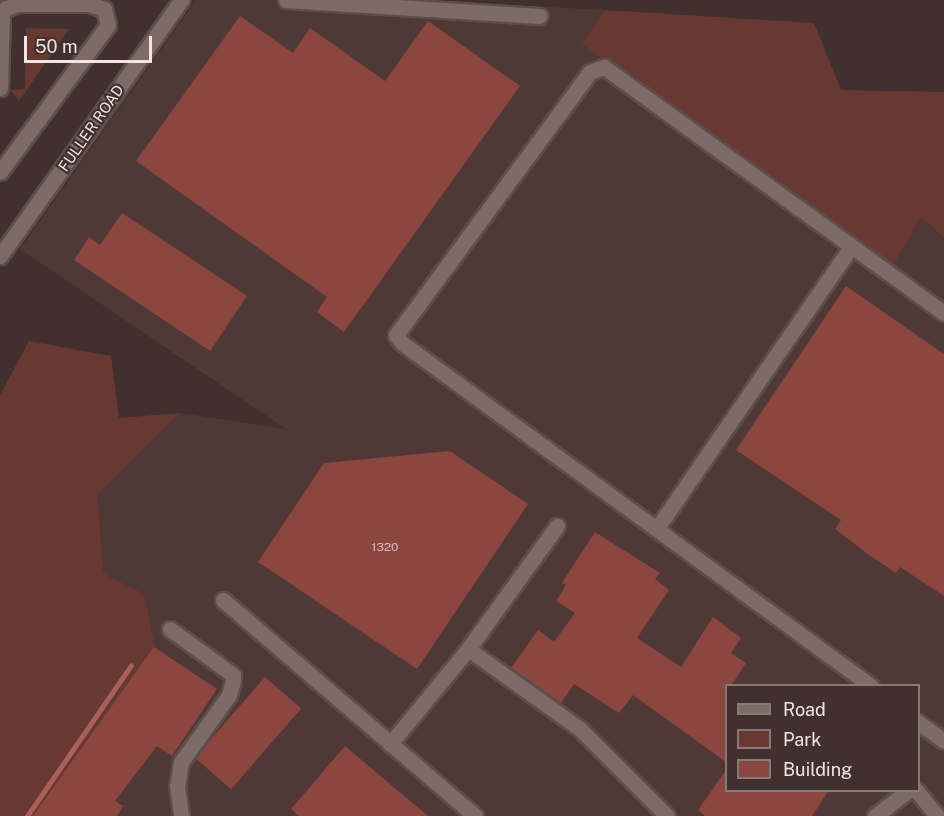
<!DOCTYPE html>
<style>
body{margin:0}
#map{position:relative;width:944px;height:816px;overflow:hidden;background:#41302e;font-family:"Public Sans",sans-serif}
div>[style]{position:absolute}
.built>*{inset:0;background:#4f3835}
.green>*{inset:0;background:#683833}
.stream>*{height:5px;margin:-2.5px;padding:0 2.5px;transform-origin:2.5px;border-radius:2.5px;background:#a96059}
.building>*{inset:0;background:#8c4640;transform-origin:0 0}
.roads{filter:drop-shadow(2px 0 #5c4e4c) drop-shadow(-2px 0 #5c4e4c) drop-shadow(0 2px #5c4e4c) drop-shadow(0 -2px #5c4e4c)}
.minor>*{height:15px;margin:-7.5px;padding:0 7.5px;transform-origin:7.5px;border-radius:7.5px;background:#7e6a67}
span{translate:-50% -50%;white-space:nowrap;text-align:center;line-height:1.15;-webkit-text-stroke:4.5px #41302e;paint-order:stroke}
.number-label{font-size:12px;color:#d8bebc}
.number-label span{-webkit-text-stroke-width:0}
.street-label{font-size:15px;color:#f2e6e5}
.legend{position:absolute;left:725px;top:684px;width:195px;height:108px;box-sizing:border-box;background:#41302e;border:2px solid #887977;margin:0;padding:8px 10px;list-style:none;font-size:18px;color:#f2e6e5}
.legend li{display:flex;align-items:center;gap:12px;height:30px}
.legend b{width:30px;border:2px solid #887977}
.scale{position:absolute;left:24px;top:36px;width:128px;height:27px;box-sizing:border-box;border:3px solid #f2e6e5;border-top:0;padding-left:8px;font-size:18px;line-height:21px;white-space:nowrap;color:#f2e6e5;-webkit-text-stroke:4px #41302e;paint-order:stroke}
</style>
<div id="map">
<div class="built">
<i style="clip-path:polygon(evenodd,196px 0,424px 0,605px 10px,583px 43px,892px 266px,921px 217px,944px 238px,944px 816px,35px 816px,144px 595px,103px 573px,98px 494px,180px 413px,286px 429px,20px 249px,196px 0,726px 686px,918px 686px,918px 790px,726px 790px,726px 686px)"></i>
</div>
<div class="green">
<i style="clip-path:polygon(605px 10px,814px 23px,841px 90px,944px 92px,944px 238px,921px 217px,892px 267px,582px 44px)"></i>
<i style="clip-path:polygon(26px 28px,69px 29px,19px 101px,10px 90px,25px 89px)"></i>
<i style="clip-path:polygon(29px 341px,111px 356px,119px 418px,180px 413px,98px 494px,103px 573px,144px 594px,155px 646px,35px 816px,0 816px,0 395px)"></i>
</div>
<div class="stream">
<i style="left:27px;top:816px;width:183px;rotate:-55.4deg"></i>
</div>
<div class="building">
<i style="clip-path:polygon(240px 16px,293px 53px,310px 28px,385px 81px,428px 21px,520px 86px,344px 332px,317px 312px,327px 297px,136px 161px)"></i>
<i style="clip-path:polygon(122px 213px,247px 296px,210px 351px,74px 260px,89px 237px,100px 245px)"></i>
<i style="clip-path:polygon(846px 286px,944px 354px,944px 596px,900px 567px,896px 573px,869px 555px,835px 529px,841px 520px,736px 450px)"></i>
<i style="clip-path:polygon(450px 451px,528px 504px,417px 669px,258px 562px,324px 463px)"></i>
<i style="clip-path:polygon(595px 532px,660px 573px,655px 579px,669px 590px,637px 638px,681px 667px,713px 617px,741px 638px,731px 653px,746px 663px,731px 686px,726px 686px,726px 762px,633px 695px,619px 713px,574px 684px,561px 703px,511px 668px,538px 630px,554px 642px,575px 613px,556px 601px,566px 585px,562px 583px)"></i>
<i style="clip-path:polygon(154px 647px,217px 689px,172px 756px,157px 746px,115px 801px,123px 806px,117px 816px,33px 816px)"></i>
<i style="left:265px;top:677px;width:48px;height:107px;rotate:41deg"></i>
<i style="clip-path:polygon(345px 746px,428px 816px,299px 816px,291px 809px)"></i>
<i style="clip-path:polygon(726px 770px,726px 790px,829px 790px,812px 816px,705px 816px,698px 810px)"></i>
</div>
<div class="roads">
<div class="minor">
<i style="left:286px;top:0;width:254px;rotate:3.6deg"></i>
<i style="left:0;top:88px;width:76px;rotate:-88.5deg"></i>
<i style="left:2px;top:12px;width:6px;rotate:-45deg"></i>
<i style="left:6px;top:8px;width:14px;rotate:-17deg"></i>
<i style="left:19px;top:4px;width:70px"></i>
<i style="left:89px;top:4px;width:16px;rotate:18deg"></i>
<i style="left:104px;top:9px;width:16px;rotate:76deg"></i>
<i style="left:108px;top:25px;width:182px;rotate:126.3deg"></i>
<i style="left:0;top:256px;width:314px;rotate:-54.7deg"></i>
<i style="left:657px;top:528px;width:340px;rotate:-55.4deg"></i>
<i style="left:223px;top:600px;width:332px;rotate:40.6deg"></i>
<i style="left:170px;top:629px;width:78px;rotate:36.1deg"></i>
<i style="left:233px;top:675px;width:6px;rotate:90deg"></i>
<i style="left:233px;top:681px;width:15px;rotate:106deg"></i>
<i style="left:229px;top:695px;width:82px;rotate:125.6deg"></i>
<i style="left:181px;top:762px;width:24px;rotate:99deg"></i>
<i style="left:177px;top:786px;width:30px;rotate:82deg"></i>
<i style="left:468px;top:649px;width:152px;rotate:-54.1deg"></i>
<i style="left:871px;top:686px;width:581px;rotate:-143.82deg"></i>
<i style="left:402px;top:343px;width:10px;rotate:-127deg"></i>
<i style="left:396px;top:335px;width:327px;rotate:-53.6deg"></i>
<i style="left:590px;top:72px;width:15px;rotate:-20deg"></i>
<i style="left:604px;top:67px;width:420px;rotate:35.9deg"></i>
<i style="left:918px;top:722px;width:32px;rotate:36deg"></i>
<i style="left:390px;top:744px;width:123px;rotate:-50.6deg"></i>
<i style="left:468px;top:649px;width:138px;rotate:35.5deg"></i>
<i style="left:580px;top:729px;width:123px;rotate:45deg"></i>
<i style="left:916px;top:790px;width:33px;rotate:51deg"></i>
<i style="left:875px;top:816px;width:43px;rotate:-37.4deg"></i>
</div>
</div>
<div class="number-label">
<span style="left:385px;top:548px">1320</span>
</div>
<div class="street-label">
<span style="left:91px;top:128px;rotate:-55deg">FULLER ROAD</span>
</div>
<ul class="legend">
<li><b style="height:8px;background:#7e6a67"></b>Road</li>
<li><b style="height:16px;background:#683833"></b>Park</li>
<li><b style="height:16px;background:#8c4640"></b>Building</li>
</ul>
<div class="scale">50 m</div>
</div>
